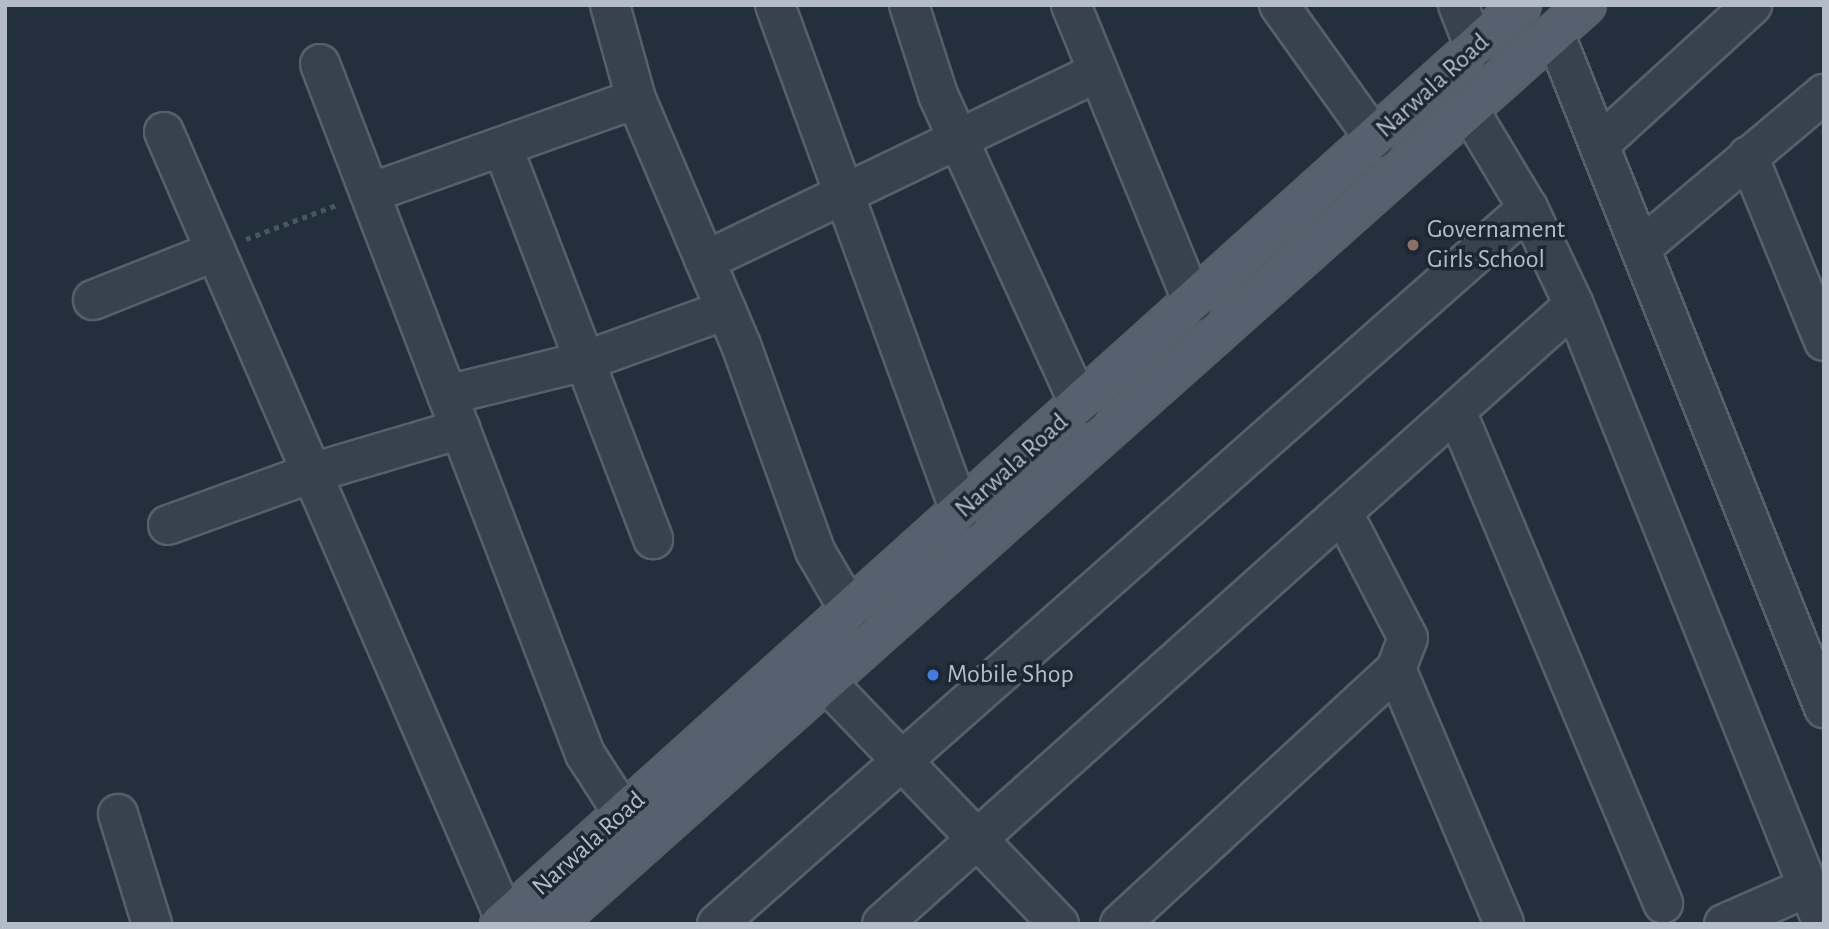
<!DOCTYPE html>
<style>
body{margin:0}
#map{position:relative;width:1829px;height:929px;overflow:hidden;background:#242f3e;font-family:"Alegreya Sans",sans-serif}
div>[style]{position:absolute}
.path>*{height:4.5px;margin-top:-2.25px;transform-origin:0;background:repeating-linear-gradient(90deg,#44595c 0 5px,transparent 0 10px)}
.roads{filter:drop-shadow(2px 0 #565f6c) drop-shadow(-2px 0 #565f6c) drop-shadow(0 2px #565f6c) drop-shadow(0 -2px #565f6c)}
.minor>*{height:38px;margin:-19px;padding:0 19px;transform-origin:19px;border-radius:19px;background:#38414e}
.major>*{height:38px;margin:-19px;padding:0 19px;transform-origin:19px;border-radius:19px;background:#56606e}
.dots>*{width:19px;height:19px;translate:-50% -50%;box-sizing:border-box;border:4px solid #1d2633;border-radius:50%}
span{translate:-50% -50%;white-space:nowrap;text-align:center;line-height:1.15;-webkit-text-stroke:7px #1d2633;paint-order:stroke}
.street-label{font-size:26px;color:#b4bcc9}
.poi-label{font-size:26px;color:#b4bcc9}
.left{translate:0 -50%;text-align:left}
.frame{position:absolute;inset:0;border:7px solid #b4bcc9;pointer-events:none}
</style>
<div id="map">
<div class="path">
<i style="left:246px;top:239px;width:99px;rotate:-20.6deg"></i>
</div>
<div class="roads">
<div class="minor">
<i style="left:610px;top:5px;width:98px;rotate:74.5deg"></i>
<i style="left:775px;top:5px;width:539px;rotate:69.92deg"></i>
<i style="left:909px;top:5px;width:95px;rotate:72.1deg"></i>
<i style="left:938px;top:95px;width:341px;rotate:65.4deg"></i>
<i style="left:1071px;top:5px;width:322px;rotate:67.7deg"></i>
<i style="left:1279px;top:5px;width:165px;rotate:54.4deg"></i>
<i style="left:1458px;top:5px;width:46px;rotate:68.4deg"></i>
<i style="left:1555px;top:35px;width:725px;rotate:68.21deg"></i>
<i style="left:320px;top:64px;width:739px;rotate:68.99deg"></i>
<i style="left:585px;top:754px;width:70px;rotate:57.2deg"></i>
<i style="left:1469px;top:110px;width:114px;rotate:59deg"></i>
<i style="left:1528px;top:208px;width:107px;rotate:64.6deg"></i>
<i style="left:1574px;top:305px;width:667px;rotate:68.09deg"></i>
<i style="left:164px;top:132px;width:858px;rotate:66.57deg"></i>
<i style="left:1600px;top:144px;width:206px;rotate:-42.4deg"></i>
<i style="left:503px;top:148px;width:419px;rotate:69deg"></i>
<i style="left:1748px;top:156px;width:200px;rotate:67.7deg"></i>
<i style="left:370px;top:193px;width:282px;rotate:-19.5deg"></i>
<i style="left:636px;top:99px;width:267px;rotate:66.9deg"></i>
<i style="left:741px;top:345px;width:219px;rotate:70.2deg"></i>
<i style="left:815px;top:551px;width:69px;rotate:59.7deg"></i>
<i style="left:1642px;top:247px;width:238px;rotate:-40.1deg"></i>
<i style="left:705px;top:261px;width:434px;rotate:-25.7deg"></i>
<i style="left:93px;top:300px;width:132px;rotate:-21.7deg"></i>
<i style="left:447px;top:395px;width:142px;rotate:-13.8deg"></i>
<i style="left:585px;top:361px;width:150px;rotate:-19.9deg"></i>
<i style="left:1457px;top:413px;width:532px;rotate:67.2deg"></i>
<i style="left:168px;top:525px;width:153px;rotate:-19.9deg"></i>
<i style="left:312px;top:473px;width:155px;rotate:-16.5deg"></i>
<i style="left:1396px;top:669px;width:277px;rotate:67deg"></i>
<i style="left:826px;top:682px;width:336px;rotate:46.1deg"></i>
<i style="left:118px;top:814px;width:115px;rotate:72.8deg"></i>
<i style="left:717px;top:924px;width:1082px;rotate:-41.44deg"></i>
<i style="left:882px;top:924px;width:928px;rotate:-41.81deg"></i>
<i style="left:1120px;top:924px;width:376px;rotate:-42.7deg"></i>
<i style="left:1396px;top:669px;width:33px;rotate:-69deg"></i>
<i style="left:1408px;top:638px;width:141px;rotate:-117.5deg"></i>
<i style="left:1724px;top:924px;width:92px;rotate:-23.8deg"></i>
</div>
<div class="major">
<i style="left:500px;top:924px;width:1374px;rotate:-41.99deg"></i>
<i style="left:554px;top:924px;width:1382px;rotate:-41.69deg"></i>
</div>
</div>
<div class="dots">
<i style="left:1413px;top:245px;background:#8d6e63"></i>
<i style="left:933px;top:675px;background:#3f7fe0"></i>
</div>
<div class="street-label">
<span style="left:1433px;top:86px;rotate:-42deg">Narwala Road</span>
<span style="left:1012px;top:466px;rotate:-42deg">Narwala Road</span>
<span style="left:589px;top:844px;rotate:-42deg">Narwala Road</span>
</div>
<div class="poi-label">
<span class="left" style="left:1427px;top:245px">Governament<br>Girls School</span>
<span class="left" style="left:947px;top:675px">Mobile Shop</span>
</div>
<div class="frame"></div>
</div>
